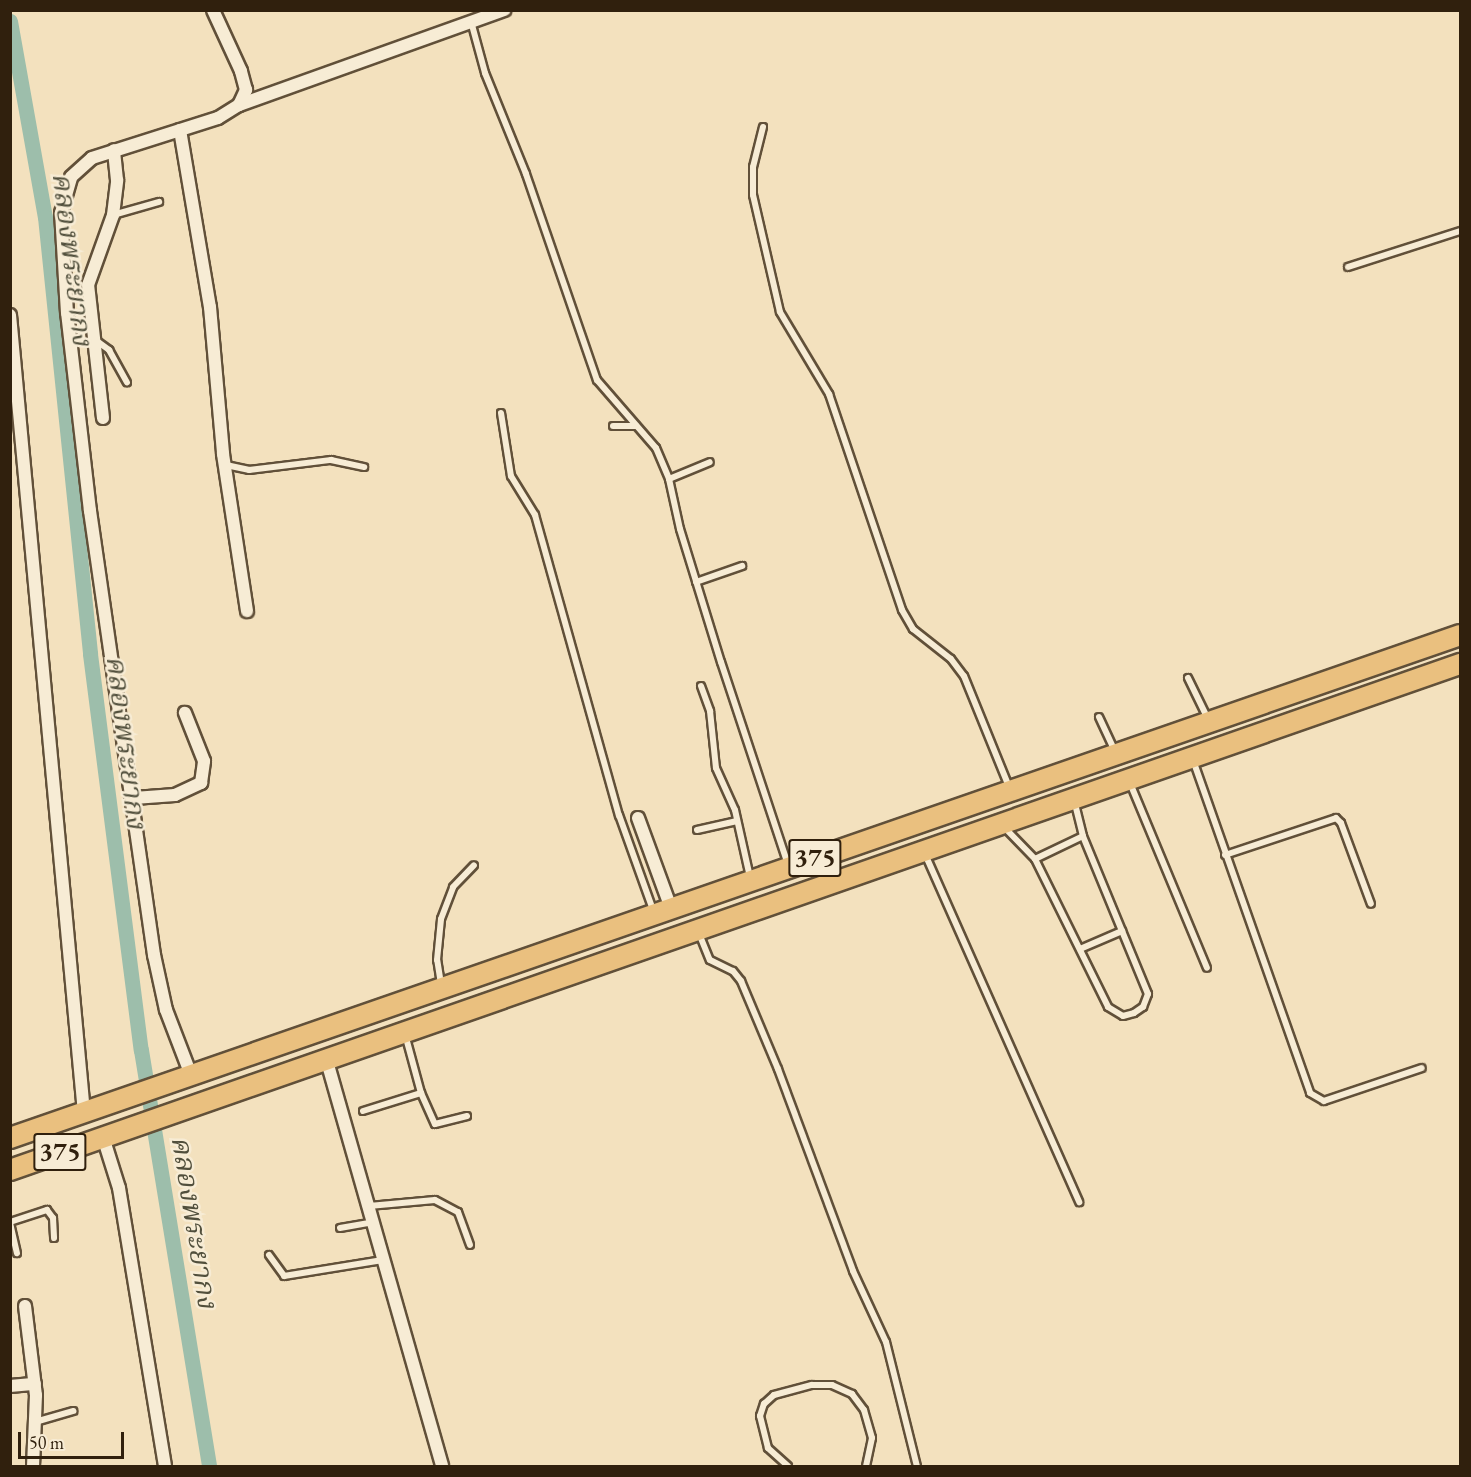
<!DOCTYPE html>
<meta charset="utf-8">
<style>
body{margin:0}
#map{position:relative;width:1471px;height:1477px;overflow:hidden;background:#f3e1be;font-family:"EB Garamond","Noto Serif Thai",serif}
div>[style]{position:absolute}
.canal>*{height:15px;margin:-7.5px;padding:0 7.5px;transform-origin:7.5px;border-radius:7.5px;background:#9dbeab}
.roads{filter:drop-shadow(2px 0 #615039) drop-shadow(-2px 0 #615039) drop-shadow(0 2px #615039) drop-shadow(0 -2px #615039)}
.service>*{height:6px;margin:-3px;padding:0 3px;transform-origin:3px;border-radius:3px;background:#f7ecd5}
.minor>*{height:12px;margin:-6px;padding:0 6px;transform-origin:6px;border-radius:6px;background:#f7ecd5}
.primary>*{height:20px;margin:-10px;padding:0 10px;transform-origin:10px;border-radius:10px;background:#eac07f}
span{translate:-50% -50%;white-space:nowrap;text-align:center;line-height:1.15;-webkit-text-stroke:5px #f7ecd5;paint-order:stroke}
.shield-label span{padding:2px 4px;background:#f7ecd5;border:2px solid;border-radius:4px;-webkit-text-stroke-width:0}
.shield-label{font-size:26px;color:#30200d;font-weight:700}
.water-label{font-size:28px;color:#514f3c;font-style:italic}
.frame{position:absolute;inset:0;border:12px solid #30200d;pointer-events:none}
.scale{position:absolute;left:18px;top:1432px;width:106px;height:27px;box-sizing:border-box;border:3px solid #30200d;border-top:0;padding-left:8px;font-size:18px;line-height:21px;white-space:nowrap;color:#30200d;-webkit-text-stroke:4px #f7ecd5;paint-order:stroke}
</style>
<div id="map">
<div class="canal">
<i style="left:10px;top:21px;width:199px;rotate:79.9deg"></i>
<i style="left:45px;top:217px;width:439px;rotate:84.1deg"></i>
<i style="left:90px;top:654px;width:399px;rotate:82.7deg"></i>
<i style="left:141px;top:1050px;width:422px;rotate:80.7deg"></i>
</div>
<div class="roads">
<div class="service">
<i style="left:472px;top:25px;width:50px;rotate:74.8deg"></i>
<i style="left:485px;top:73px;width:109px;rotate:67.9deg"></i>
<i style="left:526px;top:174px;width:218px;rotate:71deg"></i>
<i style="left:597px;top:380px;width:90px;rotate:49.1deg"></i>
<i style="left:656px;top:448px;width:34px;rotate:67deg"></i>
<i style="left:669px;top:479px;width:51px;rotate:77.6deg"></i>
<i style="left:680px;top:529px;width:139px;rotate:72.9deg"></i>
<i style="left:721px;top:662px;width:213px;rotate:71.7deg"></i>
<i style="left:763px;top:127px;width:41px;rotate:104deg"></i>
<i style="left:753px;top:167px;width:28px;rotate:90deg"></i>
<i style="left:753px;top:195px;width:120px;rotate:77deg"></i>
<i style="left:780px;top:312px;width:96px;rotate:59.1deg"></i>
<i style="left:829px;top:394px;width:228px;rotate:71.3deg"></i>
<i style="left:902px;top:610px;width:22px;rotate:60deg"></i>
<i style="left:913px;top:629px;width:48px;rotate:38.3deg"></i>
<i style="left:951px;top:659px;width:21px;rotate:53deg"></i>
<i style="left:964px;top:676px;width:120px;rotate:67.9deg"></i>
<i style="left:113px;top:215px;width:48px;rotate:-15.8deg"></i>
<i style="left:1348px;top:267px;width:118px;rotate:-17.8deg"></i>
<i style="left:94px;top:339px;width:19px;rotate:36deg"></i>
<i style="left:109px;top:350px;width:37px;rotate:61deg"></i>
<i style="left:501px;top:413px;width:64px;rotate:81deg"></i>
<i style="left:511px;top:476px;width:46px;rotate:58.4deg"></i>
<i style="left:535px;top:515px;width:312px;rotate:74.4deg"></i>
<i style="left:619px;top:815px;width:101px;rotate:70.3deg"></i>
<i style="left:613px;top:426px;width:23px"></i>
<i style="left:226px;top:465px;width:24px;rotate:12deg"></i>
<i style="left:249px;top:470px;width:83px;rotate:-7deg"></i>
<i style="left:331px;top:460px;width:34px;rotate:12deg"></i>
<i style="left:669px;top:479px;width:44px;rotate:-22.5deg"></i>
<i style="left:696px;top:582px;width:49px;rotate:-19.2deg"></i>
<i style="left:1188px;top:678px;width:46px;rotate:64deg"></i>
<i style="left:701px;top:686px;width:27px;rotate:70deg"></i>
<i style="left:710px;top:711px;width:57px;rotate:84deg"></i>
<i style="left:716px;top:768px;width:46px;rotate:65.7deg"></i>
<i style="left:735px;top:810px;width:69px;rotate:77.4deg"></i>
<i style="left:1099px;top:717px;width:38px;rotate:65deg"></i>
<i style="left:1193px;top:760px;width:353px;rotate:70.6deg"></i>
<i style="left:1310px;top:1093px;width:16px;rotate:30deg"></i>
<i style="left:1324px;top:1101px;width:103px;rotate:-18.6deg"></i>
<i style="left:1130px;top:783px;width:200px;rotate:67.4deg"></i>
<i style="left:1003px;top:826px;width:46px;rotate:45.9deg"></i>
<i style="left:1035px;top:859px;width:165px;rotate:63.7deg"></i>
<i style="left:1108px;top:1007px;width:17px;rotate:31deg"></i>
<i style="left:1123px;top:1016px;width:11px;rotate:-15deg"></i>
<i style="left:1134px;top:1013px;width:11px;rotate:-34deg"></i>
<i style="left:1143px;top:1007px;width:14px;rotate:-69deg"></i>
<i style="left:1148px;top:994px;width:171px;rotate:-112.4deg"></i>
<i style="left:1083px;top:836px;width:37px;rotate:-104deg"></i>
<i style="left:697px;top:830px;width:41px;rotate:-12.7deg"></i>
<i style="left:925px;top:854px;width:381px;rotate:66.1deg"></i>
<i style="left:1225px;top:855px;width:117px;rotate:-18.4deg"></i>
<i style="left:1336px;top:818px;width:7px;rotate:45deg"></i>
<i style="left:1341px;top:823px;width:86px;rotate:69.7deg"></i>
<i style="left:1035px;top:859px;width:53px;rotate:-25.6deg"></i>
<i style="left:698px;top:931px;width:31px;rotate:68deg"></i>
<i style="left:710px;top:960px;width:25px;rotate:26deg"></i>
<i style="left:733px;top:971px;width:13px;rotate:51deg"></i>
<i style="left:741px;top:981px;width:95px;rotate:67.2deg"></i>
<i style="left:778px;top:1069px;width:215px;rotate:69.6deg"></i>
<i style="left:853px;top:1271px;width:78px;rotate:65.1deg"></i>
<i style="left:886px;top:1342px;width:128px;rotate:76deg"></i>
<i style="left:1080px;top:949px;width:46px;rotate:-23.2deg"></i>
<i style="left:441px;top:984px;width:24px;rotate:-99deg"></i>
<i style="left:437px;top:960px;width:41px;rotate:-84.4deg"></i>
<i style="left:441px;top:919px;width:34px;rotate:-69deg"></i>
<i style="left:453px;top:887px;width:30px;rotate:-46deg"></i>
<i style="left:421px;top:1093px;width:34px;rotate:66deg"></i>
<i style="left:435px;top:1124px;width:33px;rotate:-14deg"></i>
<i style="left:363px;top:1111px;width:61px;rotate:-17.2deg"></i>
<i style="left:421px;top:1093px;width:61px;rotate:-105.2deg"></i>
<i style="left:369px;top:1206px;width:66px;rotate:-5.2deg"></i>
<i style="left:435px;top:1200px;width:26px;rotate:28deg"></i>
<i style="left:458px;top:1212px;width:35px;rotate:70deg"></i>
<i style="left:10px;top:1222px;width:39px;rotate:-18deg"></i>
<i style="left:47px;top:1210px;width:10px;rotate:53deg"></i>
<i style="left:53px;top:1218px;width:20px;rotate:87deg"></i>
<i style="left:10px;top:1223px;width:31px;rotate:77deg"></i>
<i style="left:340px;top:1228px;width:34px;rotate:-10deg"></i>
<i style="left:269px;top:1255px;width:26px;rotate:54deg"></i>
<i style="left:284px;top:1276px;width:100px;rotate:-9.2deg"></i>
<i style="left:35px;top:1422px;width:40px;rotate:-16deg"></i>
<i style="left:788px;top:1466px;width:27px;rotate:-138deg"></i>
<i style="left:768px;top:1448px;width:33px;rotate:-104deg"></i>
<i style="left:760px;top:1416px;width:13px;rotate:-72deg"></i>
<i style="left:764px;top:1404px;width:13px;rotate:-42deg"></i>
<i style="left:774px;top:1395px;width:39px;rotate:-15deg"></i>
<i style="left:812px;top:1385px;width:20px"></i>
<i style="left:832px;top:1385px;width:22px;rotate:24deg"></i>
<i style="left:852px;top:1394px;width:20px;rotate:53deg"></i>
<i style="left:864px;top:1410px;width:29px;rotate:74deg"></i>
<i style="left:872px;top:1438px;width:29px;rotate:102deg"></i>
</div>
<div class="minor">
<i style="left:239px;top:105px;width:282px;rotate:-19.7deg"></i>
<i style="left:180px;top:130px;width:180px;rotate:80.4deg"></i>
<i style="left:210px;top:307px;width:148px;rotate:84.9deg"></i>
<i style="left:223px;top:454px;width:159px;rotate:81.3deg"></i>
<i style="left:10px;top:315px;width:800px;rotate:84.7deg"></i>
<i style="left:103px;top:418px;width:134px;rotate:-96.4deg"></i>
<i style="left:88px;top:285px;width:74px;rotate:-70.3deg"></i>
<i style="left:113px;top:215px;width:35px;rotate:-83deg"></i>
<i style="left:117px;top:180px;width:30px;rotate:-96deg"></i>
<i style="left:134px;top:798px;width:41px;rotate:-4.2deg"></i>
<i style="left:175px;top:795px;width:29px;rotate:-25deg"></i>
<i style="left:201px;top:783px;width:22px;rotate:-82deg"></i>
<i style="left:204px;top:761px;width:52px;rotate:-111.6deg"></i>
<i style="left:638px;top:818px;width:96px;rotate:69.9deg"></i>
<i style="left:326px;top:1058px;width:424px;rotate:74.1deg"></i>
<i style="left:191px;top:1075px;width:70px;rotate:-111deg"></i>
<i style="left:166px;top:1010px;width:56px;rotate:-102.3deg"></i>
<i style="left:154px;top:955px;width:449px;rotate:-98.2deg"></i>
<i style="left:90px;top:511px;width:199px;rotate:-96.6deg"></i>
<i style="left:67px;top:313px;width:100px;rotate:-93.4deg"></i>
<i style="left:61px;top:213px;width:37px;rotate:-74deg"></i>
<i style="left:71px;top:177px;width:28px;rotate:-42deg"></i>
<i style="left:92px;top:158px;width:132px;rotate:-17.6deg"></i>
<i style="left:218px;top:118px;width:25px;rotate:-32deg"></i>
<i style="left:239px;top:105px;width:17px;rotate:-65deg"></i>
<i style="left:246px;top:90px;width:20px;rotate:-105deg"></i>
<i style="left:241px;top:71px;width:67px;rotate:-114.7deg"></i>
<i style="left:103px;top:1137px;width:53px;rotate:72.6deg"></i>
<i style="left:119px;top:1188px;width:282px;rotate:80.6deg"></i>
<i style="left:25px;top:1306px;width:90px;rotate:83deg"></i>
<i style="left:36px;top:1395px;width:71px;rotate:92.4deg"></i>
<i style="left:10px;top:1386px;width:25px;rotate:-5deg"></i>
</div>
<div class="primary">
<i style="left:10px;top:1138px;width:1535px;rotate:-19.13deg"></i>
<i style="left:10px;top:1170px;width:1536px;rotate:-19.24deg"></i>
</div>
</div>
<div class="shield-label">
<span style="left:815px;top:858px">375</span>
<span style="left:60px;top:1152px">375</span>
</div>
<div class="water-label">
<span style="left:73px;top:259px;rotate:83deg">คลองพระยากง</span>
<span style="left:127px;top:742px;rotate:83deg">คลองพระยากง</span>
<span style="left:195px;top:1222px;rotate:81deg">คลองพระยากง</span>
</div>
<div class="frame"></div>
<div class="scale">50 m</div>
</div>
